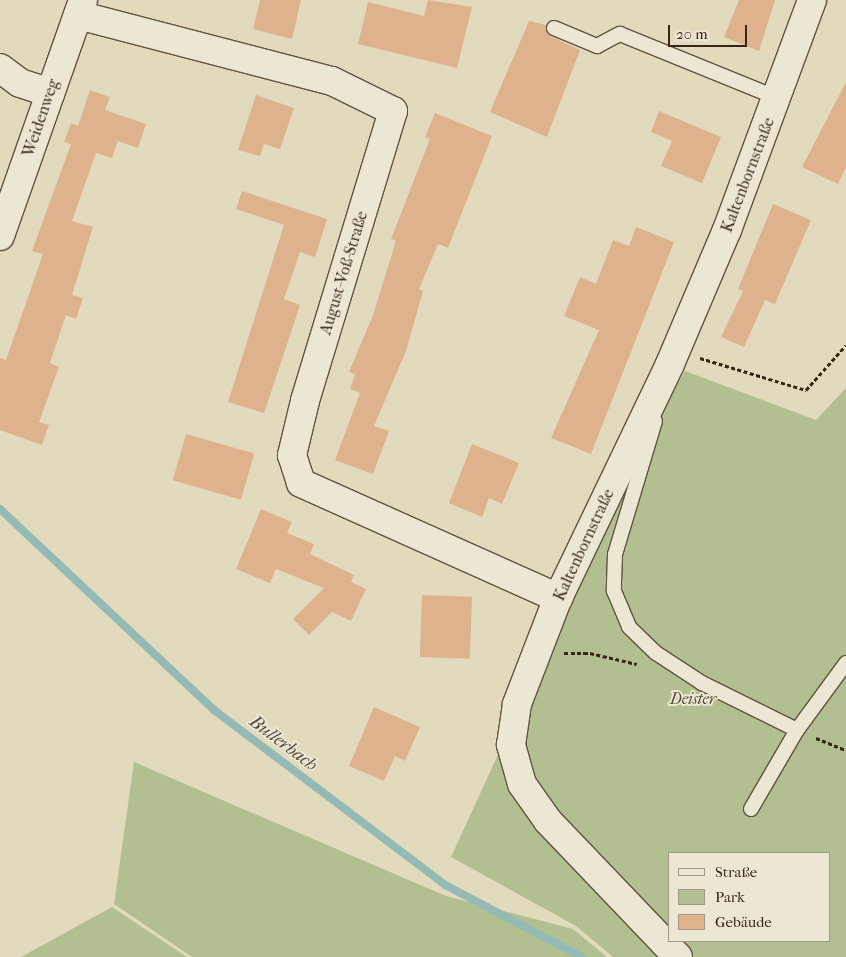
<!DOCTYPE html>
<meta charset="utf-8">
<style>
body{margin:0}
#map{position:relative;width:846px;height:957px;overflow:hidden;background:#e2dabc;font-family:"IM FELL French Canon",serif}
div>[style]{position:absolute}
.green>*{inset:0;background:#b2c091}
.stream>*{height:8px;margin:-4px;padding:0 4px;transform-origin:4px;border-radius:4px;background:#95bab5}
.building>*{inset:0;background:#dfb28e;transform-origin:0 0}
.path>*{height:3px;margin-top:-1.5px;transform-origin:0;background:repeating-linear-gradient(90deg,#382517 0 4px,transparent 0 6.5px)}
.roads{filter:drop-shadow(1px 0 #625240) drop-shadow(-1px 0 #625240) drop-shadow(0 1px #625240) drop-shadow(0 -1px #625240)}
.service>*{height:14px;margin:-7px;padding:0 7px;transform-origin:7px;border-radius:7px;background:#ece7d3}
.minor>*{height:28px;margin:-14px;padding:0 14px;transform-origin:14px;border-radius:14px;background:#ece7d3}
span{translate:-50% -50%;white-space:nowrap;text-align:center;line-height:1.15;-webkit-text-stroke:4px #ece7d3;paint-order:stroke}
.street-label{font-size:16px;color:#382517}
.park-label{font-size:16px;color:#564c36;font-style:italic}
.water-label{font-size:18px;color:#4f4a3e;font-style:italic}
.legend{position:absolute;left:668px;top:852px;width:162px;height:90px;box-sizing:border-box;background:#ece7d3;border:1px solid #a49988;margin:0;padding:6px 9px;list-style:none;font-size:15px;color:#382517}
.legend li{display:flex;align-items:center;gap:10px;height:25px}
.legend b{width:25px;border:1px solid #a49988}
.scale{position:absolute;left:668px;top:25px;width:79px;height:22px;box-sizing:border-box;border:2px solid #382517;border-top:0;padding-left:6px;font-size:15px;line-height:18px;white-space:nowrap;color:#382517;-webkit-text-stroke:4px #ece7d3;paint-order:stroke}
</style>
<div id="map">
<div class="green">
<i style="clip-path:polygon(evenodd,685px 371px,816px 420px,846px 388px,846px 957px,613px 957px,576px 926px,451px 857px,633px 461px,685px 371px,670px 853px,830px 853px,830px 941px,670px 941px,670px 853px)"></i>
<i style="clip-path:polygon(134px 762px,446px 896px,573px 929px,607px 957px,192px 957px,114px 904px)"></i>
<i style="clip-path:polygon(112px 907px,187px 957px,21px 957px)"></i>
</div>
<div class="stream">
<i style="left:0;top:509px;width:294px;rotate:43.2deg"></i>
<i style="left:214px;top:710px;width:292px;rotate:37.1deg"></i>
<i style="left:447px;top:886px;width:153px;rotate:27.7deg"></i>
</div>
<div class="building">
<i style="clip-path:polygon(260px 0,301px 0,292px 39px,253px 29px)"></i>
<i style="clip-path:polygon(428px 0,472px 7px,457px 68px,358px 44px,368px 2px,424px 16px)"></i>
<i style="clip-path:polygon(739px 0,775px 0,759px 51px,724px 37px)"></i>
<i style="clip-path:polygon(529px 21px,546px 25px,550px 36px,580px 50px,547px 137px,490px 112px)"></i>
<i style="clip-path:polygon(846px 82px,846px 167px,838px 184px,802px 167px)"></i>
<i style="clip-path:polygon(90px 90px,110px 97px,105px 110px,146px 124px,138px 148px,118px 141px,112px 158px,96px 153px,72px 221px,93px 227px,72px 295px,83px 298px,76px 319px,66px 315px,50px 363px,59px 367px,39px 422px,49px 425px,42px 445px,0 430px,0 358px,6px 360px,43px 254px,32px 251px,71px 144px,64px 142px,71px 123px,78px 126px)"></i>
<i style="clip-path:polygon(256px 95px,294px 108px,280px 149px,264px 144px,260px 156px,238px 150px)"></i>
<i style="clip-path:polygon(659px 111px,721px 137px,702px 183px,661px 166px,672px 141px,651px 132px)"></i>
<i style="clip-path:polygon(435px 113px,492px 136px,448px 248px,438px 244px,419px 289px,423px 291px,406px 351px,374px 426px,389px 431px,373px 474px,335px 460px,360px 393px,350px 389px,355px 374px,349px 372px,373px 315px,396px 241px,391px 239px,430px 139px,425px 137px)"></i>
<i style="clip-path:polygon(242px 191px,327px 219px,315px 257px,300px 252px,284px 299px,300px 305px,264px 413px,228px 402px,284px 225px,236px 209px)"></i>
<i style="clip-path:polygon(773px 204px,811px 220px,775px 304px,765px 300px,744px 347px,721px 337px,743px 291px,738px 289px)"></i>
<i style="clip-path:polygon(636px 227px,674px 242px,591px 454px,551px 438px,599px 330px,564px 316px,580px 277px,596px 284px,613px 240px,629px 246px)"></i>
<i style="left:186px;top:434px;width:71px;height:48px;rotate:16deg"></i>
<i style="clip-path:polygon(472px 444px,519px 463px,502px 504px,489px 498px,482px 517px,449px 503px)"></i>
<i style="clip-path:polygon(261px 509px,292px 522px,287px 533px,314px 544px,310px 554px,354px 575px,351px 582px,366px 589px,351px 621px,332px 612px,309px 635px,293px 619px,324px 588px,276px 569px,270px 583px,236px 569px)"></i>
<i style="left:422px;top:595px;width:50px;height:62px;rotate:2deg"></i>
<i style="clip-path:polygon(374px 707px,420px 727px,405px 761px,395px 756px,384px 781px,349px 766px)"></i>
</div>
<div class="path">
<i style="left:700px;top:358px;width:111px;rotate:16.8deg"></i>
<i style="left:806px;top:390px;width:60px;rotate:-48.4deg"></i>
<i style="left:564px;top:653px;width:26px"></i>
<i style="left:590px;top:653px;width:48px;rotate:13.2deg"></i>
<i style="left:816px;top:738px;width:32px;rotate:22deg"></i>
</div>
<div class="roads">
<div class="service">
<i style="left:554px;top:28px;width:47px;rotate:22.7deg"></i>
<i style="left:597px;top:46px;width:26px;rotate:-28deg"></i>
<i style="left:620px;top:34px;width:170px;rotate:22.1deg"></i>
<i style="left:655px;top:421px;width:139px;rotate:106.7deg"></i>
<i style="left:615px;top:554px;width:37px;rotate:92deg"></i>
<i style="left:614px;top:591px;width:39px;rotate:67deg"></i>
<i style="left:629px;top:627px;width:37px;rotate:44deg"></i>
<i style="left:656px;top:653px;width:55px;rotate:33.1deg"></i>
<i style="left:702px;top:683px;width:106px;rotate:26.3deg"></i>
<i style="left:751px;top:809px;width:91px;rotate:-59.8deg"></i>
<i style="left:797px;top:730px;width:83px;rotate:-53.8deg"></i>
</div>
<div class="minor">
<i style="left:78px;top:15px;width:262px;rotate:14.6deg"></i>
<i style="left:332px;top:81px;width:68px;rotate:26.2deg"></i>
<i style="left:393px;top:111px;width:303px;rotate:106.9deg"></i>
<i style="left:305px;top:401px;width:56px;rotate:103.5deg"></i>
<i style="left:292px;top:455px;width:29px;rotate:72deg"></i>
<i style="left:301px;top:483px;width:282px;rotate:24.1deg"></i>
<i style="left:0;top:68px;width:25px;rotate:37deg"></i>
<i style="left:20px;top:83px;width:32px;rotate:18deg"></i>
<i style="left:0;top:236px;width:250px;rotate:-70.6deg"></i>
<i style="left:678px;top:957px;width:188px;rotate:-133.7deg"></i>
<i style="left:548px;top:821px;width:45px;rotate:-125.1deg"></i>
<i style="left:522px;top:784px;width:41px;rotate:-105.8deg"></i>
<i style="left:511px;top:745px;width:41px;rotate:-81.7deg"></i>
<i style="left:517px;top:704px;width:114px;rotate:-68.9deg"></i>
<i style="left:558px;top:598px;width:259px;rotate:-64.4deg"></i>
<i style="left:670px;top:364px;width:146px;rotate:-67deg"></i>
<i style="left:727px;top:230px;width:245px;rotate:-69.7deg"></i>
</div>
</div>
<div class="street-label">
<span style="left:41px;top:118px;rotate:-71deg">Weidenweg</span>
<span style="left:748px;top:175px;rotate:-69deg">Kaltenbornstraße</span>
<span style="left:344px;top:273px;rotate:-73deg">August-Voß-Straße</span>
<span style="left:584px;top:545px;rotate:-65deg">Kaltenbornstraße</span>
</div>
<div class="park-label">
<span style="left:693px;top:699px">Deister</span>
</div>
<div class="water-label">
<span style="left:283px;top:744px;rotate:37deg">Bullerbach</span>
</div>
<ul class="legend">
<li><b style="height:6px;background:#ece7d3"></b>Straße</li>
<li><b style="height:14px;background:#b2c091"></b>Park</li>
<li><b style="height:14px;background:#dfb28e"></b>Gebäude</li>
</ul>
<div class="scale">20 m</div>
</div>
